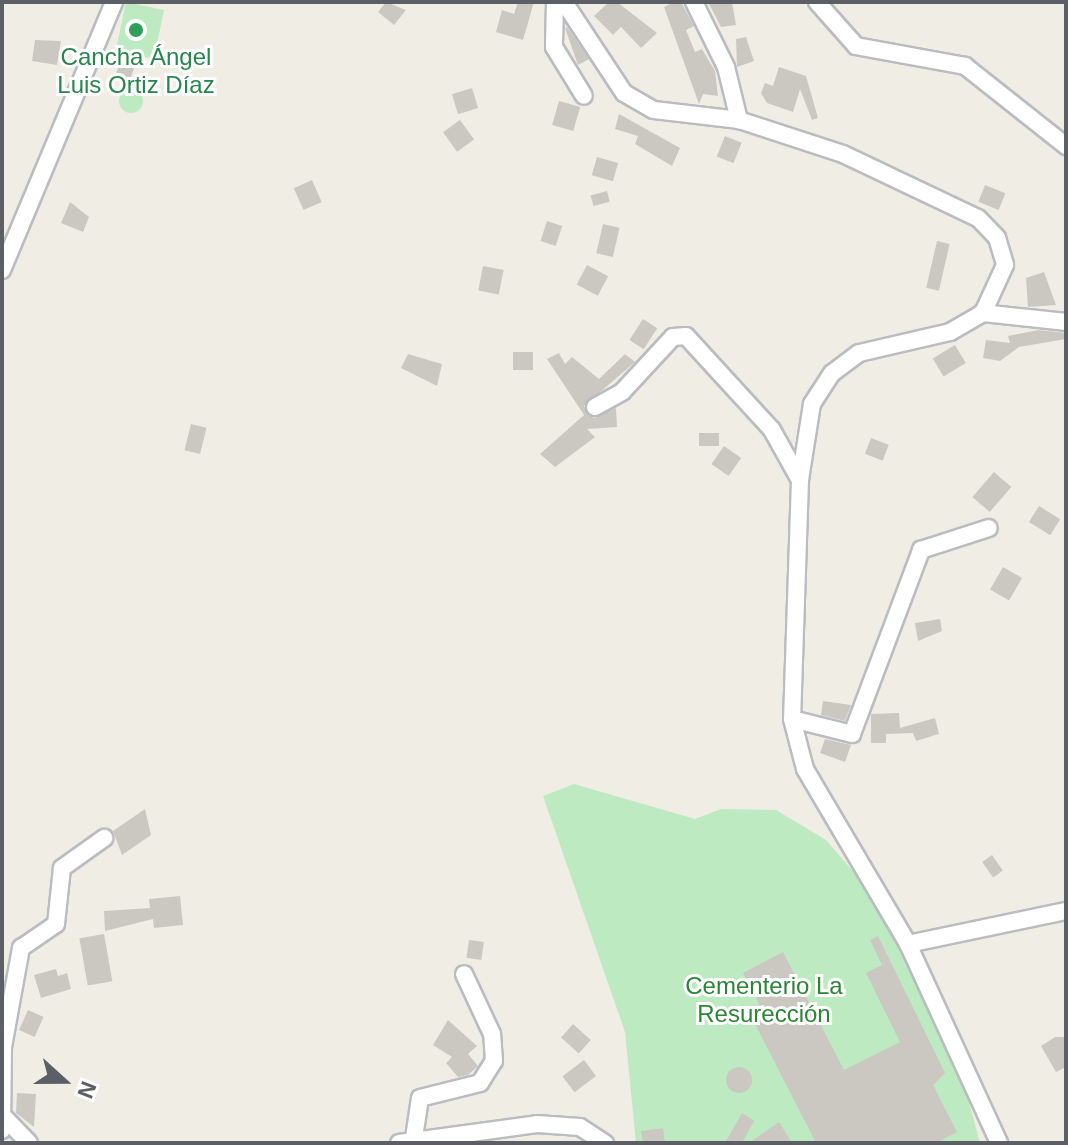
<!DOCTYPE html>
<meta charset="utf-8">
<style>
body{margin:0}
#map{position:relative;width:1068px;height:1145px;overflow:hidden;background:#f0eee4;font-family:Arial,sans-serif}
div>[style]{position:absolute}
.green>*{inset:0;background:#beeac1;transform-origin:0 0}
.round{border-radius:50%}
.building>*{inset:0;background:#cbc8c1;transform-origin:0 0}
.roads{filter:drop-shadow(2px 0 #b9bcc1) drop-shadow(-2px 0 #b9bcc1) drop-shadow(0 2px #b9bcc1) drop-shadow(0 -2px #b9bcc1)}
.minor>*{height:16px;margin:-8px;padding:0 8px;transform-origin:8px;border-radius:8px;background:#fff}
.dots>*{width:22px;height:22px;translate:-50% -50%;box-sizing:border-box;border:4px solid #fff;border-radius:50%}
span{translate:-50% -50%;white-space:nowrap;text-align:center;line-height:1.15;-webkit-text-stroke:6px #fff;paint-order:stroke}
.leisure-label{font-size:24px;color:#27864d}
.park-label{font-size:24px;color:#2c8535}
.frame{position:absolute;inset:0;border:4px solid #5c6066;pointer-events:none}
.north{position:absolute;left:24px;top:1041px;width:80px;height:80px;-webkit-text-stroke:6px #fff;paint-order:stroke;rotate:111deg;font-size:22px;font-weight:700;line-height:32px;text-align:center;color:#5c6066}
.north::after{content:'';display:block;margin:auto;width:28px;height:36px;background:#5c6066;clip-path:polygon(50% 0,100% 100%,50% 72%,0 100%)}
</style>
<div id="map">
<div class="green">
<i style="left:126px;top:2px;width:39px;height:50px;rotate:12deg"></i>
<i class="round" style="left:119px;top:89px;width:24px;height:24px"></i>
<i style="clip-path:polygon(574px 784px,695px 819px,721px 809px,776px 810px,826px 840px,869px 890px,961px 1073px,980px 1143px,636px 1143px,625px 1032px,543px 796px)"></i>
</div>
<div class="building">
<i style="clip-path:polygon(386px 2px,406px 10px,394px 25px,378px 12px)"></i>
<i style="clip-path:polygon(518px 2px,534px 2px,523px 40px,496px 32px,502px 10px,514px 14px)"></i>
<i style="clip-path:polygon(609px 2px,617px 2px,657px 33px,641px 48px,621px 27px,613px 35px,594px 16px)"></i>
<i style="clip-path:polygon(674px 2px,681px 2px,694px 26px,686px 30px,695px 52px,702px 49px,715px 71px,718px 96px,703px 94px,699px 104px,664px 7px)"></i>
<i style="clip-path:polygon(708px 2px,732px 2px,736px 25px,721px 27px)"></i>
<i style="clip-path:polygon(565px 28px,567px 27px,589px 59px,578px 65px)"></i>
<i style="clip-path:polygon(746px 37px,754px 61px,737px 67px,736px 39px)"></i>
<i style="clip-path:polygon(35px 40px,61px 41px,57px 65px,32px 61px)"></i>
<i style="left:120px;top:63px;width:15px;height:16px;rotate:20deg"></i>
<i style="clip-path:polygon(779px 67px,806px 76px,818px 118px,812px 120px,800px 89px,793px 112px,767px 103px,761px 93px,765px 83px,773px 86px)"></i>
<i style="left:472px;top:88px;width:21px;height:21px;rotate:73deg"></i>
<i style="left:559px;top:101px;width:22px;height:25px;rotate:16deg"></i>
<i style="clip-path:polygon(619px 114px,680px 148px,672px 166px,635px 144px,638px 136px,615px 129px)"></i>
<i style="left:460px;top:120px;width:24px;height:21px;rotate:54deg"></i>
<i style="left:725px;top:136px;width:18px;height:22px;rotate:22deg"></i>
<i style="left:597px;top:157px;width:22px;height:19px;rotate:16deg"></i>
<i style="left:312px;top:180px;width:24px;height:20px;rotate:66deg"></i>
<i style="left:985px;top:185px;width:22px;height:18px;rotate:22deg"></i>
<i style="left:607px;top:191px;width:11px;height:17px;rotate:75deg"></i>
<i style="clip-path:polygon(70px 202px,89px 217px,83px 232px,61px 223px)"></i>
<i style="left:547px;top:221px;width:16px;height:21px;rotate:18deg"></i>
<i style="left:603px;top:224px;width:17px;height:30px;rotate:13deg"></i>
<i style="left:937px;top:241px;width:13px;height:48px;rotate:13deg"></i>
<i style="left:587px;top:265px;width:24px;height:22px;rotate:28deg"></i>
<i style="left:483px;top:266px;width:21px;height:25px;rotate:11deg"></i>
<i style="clip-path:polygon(1044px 272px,1056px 305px,1028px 307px,1026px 278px)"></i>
<i style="left:643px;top:319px;width:17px;height:25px;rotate:33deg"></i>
<i style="clip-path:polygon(1038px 330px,1066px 333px,1066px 339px,1019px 347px,1000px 361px,983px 358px,986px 340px,1010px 343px,1008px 336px)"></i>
<i style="left:955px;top:345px;width:21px;height:26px;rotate:59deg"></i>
<i style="left:513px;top:352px;width:20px;height:18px"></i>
<i style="clip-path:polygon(559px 353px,565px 364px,572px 357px,599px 379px,625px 354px,635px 362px,584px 406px,594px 418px,616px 408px,617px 427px,587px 429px,595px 437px,555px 467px,540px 454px,584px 415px,547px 359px)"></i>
<i style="clip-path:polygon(408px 354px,442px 364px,437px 386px,401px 368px)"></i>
<i style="left:191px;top:424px;width:16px;height:27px;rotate:14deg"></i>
<i style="left:719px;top:433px;width:13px;height:20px;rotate:90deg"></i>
<i style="left:871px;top:438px;width:19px;height:17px;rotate:21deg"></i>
<i style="left:724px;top:446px;width:21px;height:22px;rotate:35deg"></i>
<i style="left:994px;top:472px;width:23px;height:33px;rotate:41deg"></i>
<i style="left:1039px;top:506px;width:25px;height:19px;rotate:32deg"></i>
<i style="left:1003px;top:567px;width:22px;height:26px;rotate:30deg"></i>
<i style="clip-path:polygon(940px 619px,942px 631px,918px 641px,915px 623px)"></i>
<i style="clip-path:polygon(823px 701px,851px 705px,845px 721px,821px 715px)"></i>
<i style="clip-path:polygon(899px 713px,900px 728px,935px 718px,939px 734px,916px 741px,913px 733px,886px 734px,886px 743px,871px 743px,871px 714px)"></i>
<i style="clip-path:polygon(825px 739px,851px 745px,845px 762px,820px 753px)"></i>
<i style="clip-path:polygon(145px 809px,151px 835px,122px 855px,113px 831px)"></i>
<i style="left:992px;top:855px;width:19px;height:12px;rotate:55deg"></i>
<i style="clip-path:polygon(180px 896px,183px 925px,154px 928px,153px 919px,105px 931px,104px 911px,150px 908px,149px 899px)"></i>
<i style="left:104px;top:934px;width:48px;height:25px;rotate:80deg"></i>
<i style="clip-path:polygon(878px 936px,945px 1073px,933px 1085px,957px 1132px,936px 1143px,816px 1143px,754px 1022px,765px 1016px,743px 973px,783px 952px,844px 1070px,900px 1042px,866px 973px,882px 965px,870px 940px)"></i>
<i style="left:469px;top:940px;width:15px;height:18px;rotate:8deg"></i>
<i style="clip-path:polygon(56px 969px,58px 976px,67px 973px,71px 989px,41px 998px,34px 975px)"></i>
<i style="left:28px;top:1010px;width:17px;height:22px;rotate:24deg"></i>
<i style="clip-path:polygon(448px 1020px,477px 1046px,468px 1054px,478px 1066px,468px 1075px,458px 1077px,446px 1063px,452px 1057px,433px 1045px)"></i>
<i style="left:573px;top:1024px;width:24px;height:18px;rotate:42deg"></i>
<i style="clip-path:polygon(1055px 1037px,1066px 1037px,1066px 1067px,1056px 1072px,1041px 1046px)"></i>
<i style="left:584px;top:1060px;width:20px;height:27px;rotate:53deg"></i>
<i class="round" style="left:726px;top:1067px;width:26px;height:26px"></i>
<i style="clip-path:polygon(17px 1093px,36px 1094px,34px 1127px,16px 1113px)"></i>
<i style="clip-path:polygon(742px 1113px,754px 1121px,742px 1143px,725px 1143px)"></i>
<i style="clip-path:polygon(779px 1122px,792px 1143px,749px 1143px)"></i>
<i style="clip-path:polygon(663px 1128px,665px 1143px,643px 1143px,641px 1131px)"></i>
</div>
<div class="roads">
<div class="minor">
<i style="left:555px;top:2px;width:45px;rotate:91.3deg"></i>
<i style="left:554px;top:47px;width:57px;rotate:58.5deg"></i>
<i style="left:564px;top:2px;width:109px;rotate:56.6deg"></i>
<i style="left:624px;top:93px;width:34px;rotate:30deg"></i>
<i style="left:654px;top:110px;width:86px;rotate:6.7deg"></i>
<i style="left:739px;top:120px;width:109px;rotate:18.1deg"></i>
<i style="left:843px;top:154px;width:149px;rotate:25.4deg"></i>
<i style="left:978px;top:218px;width:28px;rotate:46deg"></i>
<i style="left:997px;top:238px;width:28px;rotate:73deg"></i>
<i style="left:1005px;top:265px;width:53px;rotate:114.6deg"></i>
<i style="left:983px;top:313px;width:38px;rotate:150deg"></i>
<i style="left:950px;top:332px;width:93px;rotate:167deg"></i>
<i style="left:859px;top:353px;width:34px;rotate:143deg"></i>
<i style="left:832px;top:373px;width:37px;rotate:123deg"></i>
<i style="left:812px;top:404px;width:77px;rotate:99deg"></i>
<i style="left:800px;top:480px;width:239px;rotate:91.9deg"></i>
<i style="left:792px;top:719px;width:52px;rotate:75.4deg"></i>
<i style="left:805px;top:769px;width:203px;rotate:59.5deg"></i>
<i style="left:908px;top:944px;width:219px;rotate:65.4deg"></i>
<i style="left:694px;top:2px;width:72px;rotate:63.8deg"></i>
<i style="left:726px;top:67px;width:55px;rotate:76.2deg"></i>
<i style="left:817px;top:2px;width:59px;rotate:48.4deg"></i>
<i style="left:856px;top:46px;width:111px;rotate:10.4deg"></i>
<i style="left:965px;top:66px;width:129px;rotate:38.4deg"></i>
<i style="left:2px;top:270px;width:290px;rotate:-67.3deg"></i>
<i style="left:982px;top:313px;width:84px;rotate:6.1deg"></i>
<i style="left:595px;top:407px;width:31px;rotate:-29deg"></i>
<i style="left:622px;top:392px;width:75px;rotate:-47.2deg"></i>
<i style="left:673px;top:337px;width:13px;rotate:-4deg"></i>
<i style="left:686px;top:336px;width:127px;rotate:47.5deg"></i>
<i style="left:772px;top:430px;width:57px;rotate:60.8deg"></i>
<i style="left:792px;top:719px;width:62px;rotate:14deg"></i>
<i style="left:852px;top:734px;width:197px;rotate:-69.4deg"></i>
<i style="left:921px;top:550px;width:71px;rotate:-17.9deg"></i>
<i style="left:908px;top:944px;width:161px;rotate:-11.8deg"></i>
<i style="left:3px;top:1116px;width:37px;rotate:46deg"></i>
<i style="left:2px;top:1130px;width:83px;rotate:-89.3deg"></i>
<i style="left:3px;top:1047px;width:101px;rotate:-79.7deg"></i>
<i style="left:21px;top:948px;width:42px;rotate:-34.4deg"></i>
<i style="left:56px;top:924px;width:56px;rotate:-83.9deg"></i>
<i style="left:62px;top:868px;width:52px;rotate:-35.5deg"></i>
<i style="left:414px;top:1138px;width:40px;rotate:-81.5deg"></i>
<i style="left:420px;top:1098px;width:62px;rotate:-14deg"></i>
<i style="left:480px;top:1083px;width:26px;rotate:-58deg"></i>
<i style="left:494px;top:1061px;width:27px;rotate:-94deg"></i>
<i style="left:492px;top:1034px;width:66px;rotate:-115deg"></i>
<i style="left:399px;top:1143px;width:139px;rotate:-7.8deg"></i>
<i style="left:537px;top:1124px;width:43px;rotate:4deg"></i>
<i style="left:580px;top:1127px;width:30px;rotate:33deg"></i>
</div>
</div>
<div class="dots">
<i style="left:136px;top:30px;background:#2e9e5b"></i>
</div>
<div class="leisure-label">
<span style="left:136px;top:71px">Cancha Ángel<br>Luis Ortiz Díaz</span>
</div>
<div class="park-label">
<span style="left:764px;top:1000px">Cementerio La<br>Resurección</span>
</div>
<div class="frame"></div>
<div class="north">N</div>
</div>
